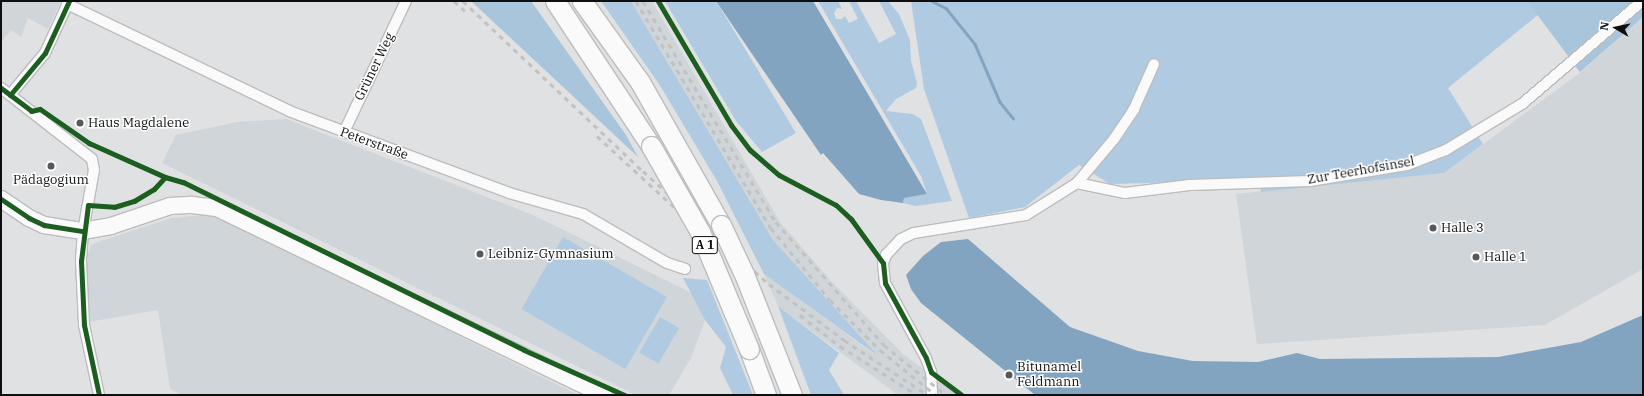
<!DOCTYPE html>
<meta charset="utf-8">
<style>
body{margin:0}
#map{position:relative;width:1644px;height:396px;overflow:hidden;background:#e0e1e2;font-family:"IBM Plex Serif",serif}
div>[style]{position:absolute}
.built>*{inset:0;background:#d0d5da}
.green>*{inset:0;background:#b0cae1;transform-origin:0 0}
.forest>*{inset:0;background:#a9c5dc}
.water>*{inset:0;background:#82a4c1}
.stream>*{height:2.5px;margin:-1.25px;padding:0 1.25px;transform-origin:1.25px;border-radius:1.25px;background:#82a4c1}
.roads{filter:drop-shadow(1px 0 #bcbdbe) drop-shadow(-1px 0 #bcbdbe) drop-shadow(0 1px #bcbdbe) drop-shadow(0 -1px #bcbdbe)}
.minor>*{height:10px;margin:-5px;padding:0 5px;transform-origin:5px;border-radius:5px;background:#fafafb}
.primary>*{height:16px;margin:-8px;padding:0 8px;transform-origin:8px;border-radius:8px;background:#fafafb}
.motorway>*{height:19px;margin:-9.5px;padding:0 9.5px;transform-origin:9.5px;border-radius:9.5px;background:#fafafb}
.rail>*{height:2.5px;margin-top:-1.25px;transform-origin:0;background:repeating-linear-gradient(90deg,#c2c2c3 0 5px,transparent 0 10px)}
.bridges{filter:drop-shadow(1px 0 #bcbdbe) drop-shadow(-1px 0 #bcbdbe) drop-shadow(0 1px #bcbdbe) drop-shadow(0 -1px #bcbdbe)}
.motorway-bridge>*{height:19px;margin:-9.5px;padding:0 9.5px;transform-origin:9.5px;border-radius:9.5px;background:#fafafb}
.cycleway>*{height:5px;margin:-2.5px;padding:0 2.5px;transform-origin:2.5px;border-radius:2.5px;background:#1b5e20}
.dots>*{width:11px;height:11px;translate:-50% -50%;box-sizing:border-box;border:2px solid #fff;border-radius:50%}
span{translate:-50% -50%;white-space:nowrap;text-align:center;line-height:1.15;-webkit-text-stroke:3px #fff;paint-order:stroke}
.shield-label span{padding:1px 3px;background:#fff;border:1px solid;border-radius:3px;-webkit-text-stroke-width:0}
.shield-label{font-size:12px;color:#0d0e0f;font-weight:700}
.street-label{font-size:13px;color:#0d0e0f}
.poi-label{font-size:13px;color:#0d0e0f}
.left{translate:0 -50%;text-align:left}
.frame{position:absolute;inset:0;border:2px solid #0d0e0f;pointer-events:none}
.north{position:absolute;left:1596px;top:8px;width:40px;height:40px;-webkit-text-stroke:3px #fff;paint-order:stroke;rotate:279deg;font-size:11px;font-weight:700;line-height:16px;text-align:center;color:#0d0e0f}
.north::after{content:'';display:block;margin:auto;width:14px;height:18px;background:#0d0e0f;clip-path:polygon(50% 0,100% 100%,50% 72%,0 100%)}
</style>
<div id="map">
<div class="built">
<i style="clip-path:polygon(1px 1px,61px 1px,48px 29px,28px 18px,21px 37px,11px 30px,1px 42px)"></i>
<i style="clip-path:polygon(631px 1px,652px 1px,780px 222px,831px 281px,902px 353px,958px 395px,898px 395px,778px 306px,764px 274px,875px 355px,773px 240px)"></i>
<i style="clip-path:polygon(1643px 17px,1643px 269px,1545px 325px,1257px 344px,1236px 194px,1444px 173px,1581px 72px)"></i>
<i style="clip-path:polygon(286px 119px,533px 215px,692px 293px,705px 320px,691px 358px,669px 395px,636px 395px,162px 163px,176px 135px,237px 122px)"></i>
<i style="clip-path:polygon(214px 214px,578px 395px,182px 395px,170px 389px,158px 310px,88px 322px,86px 258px,92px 244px,172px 218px)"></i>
</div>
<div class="green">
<i style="clip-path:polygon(601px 1px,631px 1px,773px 240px,878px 356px,764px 274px,717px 181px,659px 84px)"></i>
<i style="clip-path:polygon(665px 1px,716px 1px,796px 133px,762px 152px,736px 121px)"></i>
<i style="clip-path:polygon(818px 1px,838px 1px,842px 9px,837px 8px,834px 13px,836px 19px,842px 19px,845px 16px,849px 23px,858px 19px,849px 1px,856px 1px,879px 43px,896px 34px,879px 1px,888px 1px,899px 14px,910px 40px,911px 61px,917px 83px,916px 88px,896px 99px,886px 111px,913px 114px,921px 119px,952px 201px,915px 206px,903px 203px,904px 198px,927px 194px,921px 176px)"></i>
<i style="clip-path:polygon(911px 1px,1527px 1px,1539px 14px,1448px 88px,1483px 144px,1444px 173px,1261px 192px,1259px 180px,1110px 184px,1079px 165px,1025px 207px,969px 218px,924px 89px)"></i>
<i style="left:563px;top:237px;width:120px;height:83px;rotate:30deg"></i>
<i style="clip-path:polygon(683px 278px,707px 280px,753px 395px,733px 395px,720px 368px,726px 347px,705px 320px)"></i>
<i style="clip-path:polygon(778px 306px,839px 353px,829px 370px,844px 395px,811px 395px)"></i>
<i style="left:660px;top:317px;width:22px;height:41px;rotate:30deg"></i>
</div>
<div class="forest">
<i style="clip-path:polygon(471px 1px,531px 1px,626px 135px,638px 157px)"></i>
<i style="clip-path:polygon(1527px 1px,1643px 1px,1643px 17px,1580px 72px)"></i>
</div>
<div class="water">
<i style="clip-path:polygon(716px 1px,813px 1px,927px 194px,904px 198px,903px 203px,881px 200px,859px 194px,823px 153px,821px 155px)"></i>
<i style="clip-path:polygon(968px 239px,1070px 327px,1138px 351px,1193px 361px,1258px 362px,1297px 353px,1320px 359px,1498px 357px,1581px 342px,1643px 315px,1643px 395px,1035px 395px,921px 303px,911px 289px,906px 275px,923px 256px,941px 242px)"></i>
</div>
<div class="stream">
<i style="left:932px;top:1px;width:16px;rotate:27deg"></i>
<i style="left:946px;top:8px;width:46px;rotate:51.1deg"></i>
<i style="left:975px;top:44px;width:63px;rotate:66.7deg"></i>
<i style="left:1000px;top:102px;width:21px;rotate:51deg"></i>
</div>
<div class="roads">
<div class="minor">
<i style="left:67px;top:4px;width:246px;rotate:25.7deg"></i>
<i style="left:289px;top:111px;width:235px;rotate:20.4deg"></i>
<i style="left:509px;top:193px;width:77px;rotate:15.8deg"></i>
<i style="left:583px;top:214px;width:97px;rotate:30.3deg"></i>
<i style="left:667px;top:263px;width:19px;rotate:18deg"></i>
<i style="left:1px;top:88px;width:115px;rotate:38deg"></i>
<i style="left:92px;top:159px;width:11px;rotate:80deg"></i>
<i style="left:94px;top:170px;width:62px;rotate:100.2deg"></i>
<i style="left:83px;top:231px;width:30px;rotate:94deg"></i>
<i style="left:81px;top:261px;width:64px;rotate:87.3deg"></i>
<i style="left:84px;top:325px;width:72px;rotate:77.9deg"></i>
<i style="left:10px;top:95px;width:55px;rotate:-50.2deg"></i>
<i style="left:45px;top:53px;width:57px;rotate:-65.2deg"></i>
<i style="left:344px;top:132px;width:145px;rotate:-64.7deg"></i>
<i style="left:1077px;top:183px;width:49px;rotate:11.8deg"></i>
<i style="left:1125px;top:193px;width:65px;rotate:-7deg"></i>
<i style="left:1190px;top:185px;width:120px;rotate:-1.9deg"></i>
<i style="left:1310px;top:181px;width:98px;rotate:-9.4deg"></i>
<i style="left:1407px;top:165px;width:42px;rotate:-21deg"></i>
<i style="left:1446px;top:150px;width:89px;rotate:-31.2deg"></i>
<i style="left:1522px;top:104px;width:158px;rotate:-40.6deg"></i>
<i style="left:932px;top:395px;width:23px;rotate:-92deg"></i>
<i style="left:931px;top:372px;width:15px;rotate:-110deg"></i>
<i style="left:926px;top:358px;width:85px;rotate:-118.7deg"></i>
<i style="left:885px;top:283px;width:20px;rotate:-96deg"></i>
<i style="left:883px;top:263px;width:9px;rotate:-69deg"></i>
<i style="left:886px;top:255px;width:22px;rotate:-47deg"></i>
<i style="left:901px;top:239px;width:14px;rotate:-25deg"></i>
<i style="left:914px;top:233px;width:113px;rotate:-9.1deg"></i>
<i style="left:1026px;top:215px;width:60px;rotate:-32.1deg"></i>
<i style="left:1077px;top:183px;width:57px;rotate:-49.9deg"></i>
<i style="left:1114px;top:139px;width:36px;rotate:-56deg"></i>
<i style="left:1134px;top:109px;width:49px;rotate:-66deg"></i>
</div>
<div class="primary">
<i style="left:1px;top:199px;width:34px;rotate:34deg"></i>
<i style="left:29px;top:218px;width:17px;rotate:25deg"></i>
<i style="left:44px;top:225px;width:39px;rotate:9deg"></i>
<i style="left:83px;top:231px;width:28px;rotate:-10deg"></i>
<i style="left:111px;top:226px;width:62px;rotate:-18.7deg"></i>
<i style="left:170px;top:206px;width:22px;rotate:-3deg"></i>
<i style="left:192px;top:205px;width:25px;rotate:7deg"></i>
<i style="left:217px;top:208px;width:430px;rotate:25.8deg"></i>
</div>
<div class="motorway">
<i style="left:555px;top:1px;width:174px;rotate:56.5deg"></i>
<i style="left:582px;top:1px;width:100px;rotate:54.4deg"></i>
<i style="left:640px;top:82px;width:164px;rotate:60.5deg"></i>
<i style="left:749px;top:349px;width:49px;rotate:69.7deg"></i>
</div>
</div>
<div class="rail">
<i style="left:454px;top:1px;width:15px;rotate:42deg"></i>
<i style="left:463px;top:1px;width:248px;rotate:43.4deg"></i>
<i style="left:643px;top:171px;width:169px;rotate:41.9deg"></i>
<i style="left:769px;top:284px;width:94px;rotate:36.7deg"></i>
<i style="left:844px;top:340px;width:100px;rotate:33.2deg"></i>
<i style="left:636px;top:1px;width:264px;rotate:59.3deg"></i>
<i style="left:771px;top:228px;width:93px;rotate:50.7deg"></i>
<i style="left:830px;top:300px;width:71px;rotate:45deg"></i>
<i style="left:880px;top:350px;width:72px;rotate:38.8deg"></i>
<i style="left:643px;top:1px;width:258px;rotate:59deg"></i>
<i style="left:776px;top:222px;width:164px;rotate:48.7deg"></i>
<i style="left:884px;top:345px;width:80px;rotate:38.9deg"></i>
<i style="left:597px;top:136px;width:113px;rotate:42.5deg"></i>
<i style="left:800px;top:315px;width:51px;rotate:37.8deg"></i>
<i style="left:840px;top:346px;width:91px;rotate:32.5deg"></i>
</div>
<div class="bridges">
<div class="motorway-bridge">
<i style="left:651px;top:146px;width:99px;rotate:60.3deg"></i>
<i style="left:700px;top:232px;width:127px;rotate:67.3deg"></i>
<i style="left:721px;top:225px;width:54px;rotate:64.9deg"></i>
<i style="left:744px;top:274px;width:130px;rotate:68.4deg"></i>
</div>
</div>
<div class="cycleway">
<i style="left:658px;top:1px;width:144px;rotate:59.5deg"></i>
<i style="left:731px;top:125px;width:31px;rotate:53deg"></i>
<i style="left:750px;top:150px;width:38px;rotate:41deg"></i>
<i style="left:779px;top:175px;width:64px;rotate:27.8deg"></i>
<i style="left:836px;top:205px;width:21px;rotate:43deg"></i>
<i style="left:851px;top:219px;width:54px;rotate:54deg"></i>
<i style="left:883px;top:263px;width:20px;rotate:84deg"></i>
<i style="left:885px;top:283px;width:85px;rotate:61.3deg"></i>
<i style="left:926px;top:358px;width:15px;rotate:70deg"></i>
<i style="left:931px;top:372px;width:38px;rotate:37deg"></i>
<i style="left:1px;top:88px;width:38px;rotate:37deg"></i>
<i style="left:31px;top:111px;width:9px;rotate:-13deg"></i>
<i style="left:40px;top:109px;width:60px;rotate:34.8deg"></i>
<i style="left:89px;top:143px;width:83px;rotate:24.1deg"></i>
<i style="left:165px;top:177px;width:19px;rotate:16deg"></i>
<i style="left:183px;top:182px;width:380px;rotate:26.2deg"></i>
<i style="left:524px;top:350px;width:110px;rotate:24.2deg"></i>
<i style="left:10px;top:95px;width:55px;rotate:-50.2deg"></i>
<i style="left:45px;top:53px;width:57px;rotate:-65.2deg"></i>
<i style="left:1px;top:199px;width:34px;rotate:34deg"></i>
<i style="left:29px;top:218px;width:17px;rotate:25deg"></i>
<i style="left:44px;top:225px;width:39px;rotate:9deg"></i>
<i style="left:99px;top:395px;width:72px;rotate:-102.1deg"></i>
<i style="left:84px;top:325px;width:64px;rotate:-92.7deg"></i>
<i style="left:81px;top:261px;width:56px;rotate:-82.9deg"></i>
<i style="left:88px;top:205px;width:26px;rotate:4deg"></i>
<i style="left:114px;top:207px;width:21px;rotate:-17deg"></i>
<i style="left:134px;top:201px;width:23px;rotate:-31deg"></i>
<i style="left:154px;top:189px;width:16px;rotate:-47deg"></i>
</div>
<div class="dots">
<i style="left:80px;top:123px;background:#575859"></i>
<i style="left:51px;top:166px;background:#575859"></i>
<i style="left:1433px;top:228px;background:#575859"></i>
<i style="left:480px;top:254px;background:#575859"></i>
<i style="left:1476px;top:257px;background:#575859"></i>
<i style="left:1009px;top:375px;background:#575859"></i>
</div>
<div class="shield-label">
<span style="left:705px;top:245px">A 1</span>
</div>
<div class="street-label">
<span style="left:375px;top:67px;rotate:-64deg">Grüner Weg</span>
<span style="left:374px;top:144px;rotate:20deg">Peterstraße</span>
<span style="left:1361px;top:171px;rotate:-10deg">Zur Teerhofsinsel</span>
</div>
<div class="poi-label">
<span class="left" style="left:88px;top:123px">Haus Magdalene</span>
<span style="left:51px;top:180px">Pädagogium</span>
<span class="left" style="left:1441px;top:228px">Halle 3</span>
<span class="left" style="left:488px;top:254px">Leibniz-Gymnasium</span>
<span class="left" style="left:1484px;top:257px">Halle 1</span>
<span class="left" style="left:1017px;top:375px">Bitunamel<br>Feldmann</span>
</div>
<div class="frame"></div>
<div class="north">N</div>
</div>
